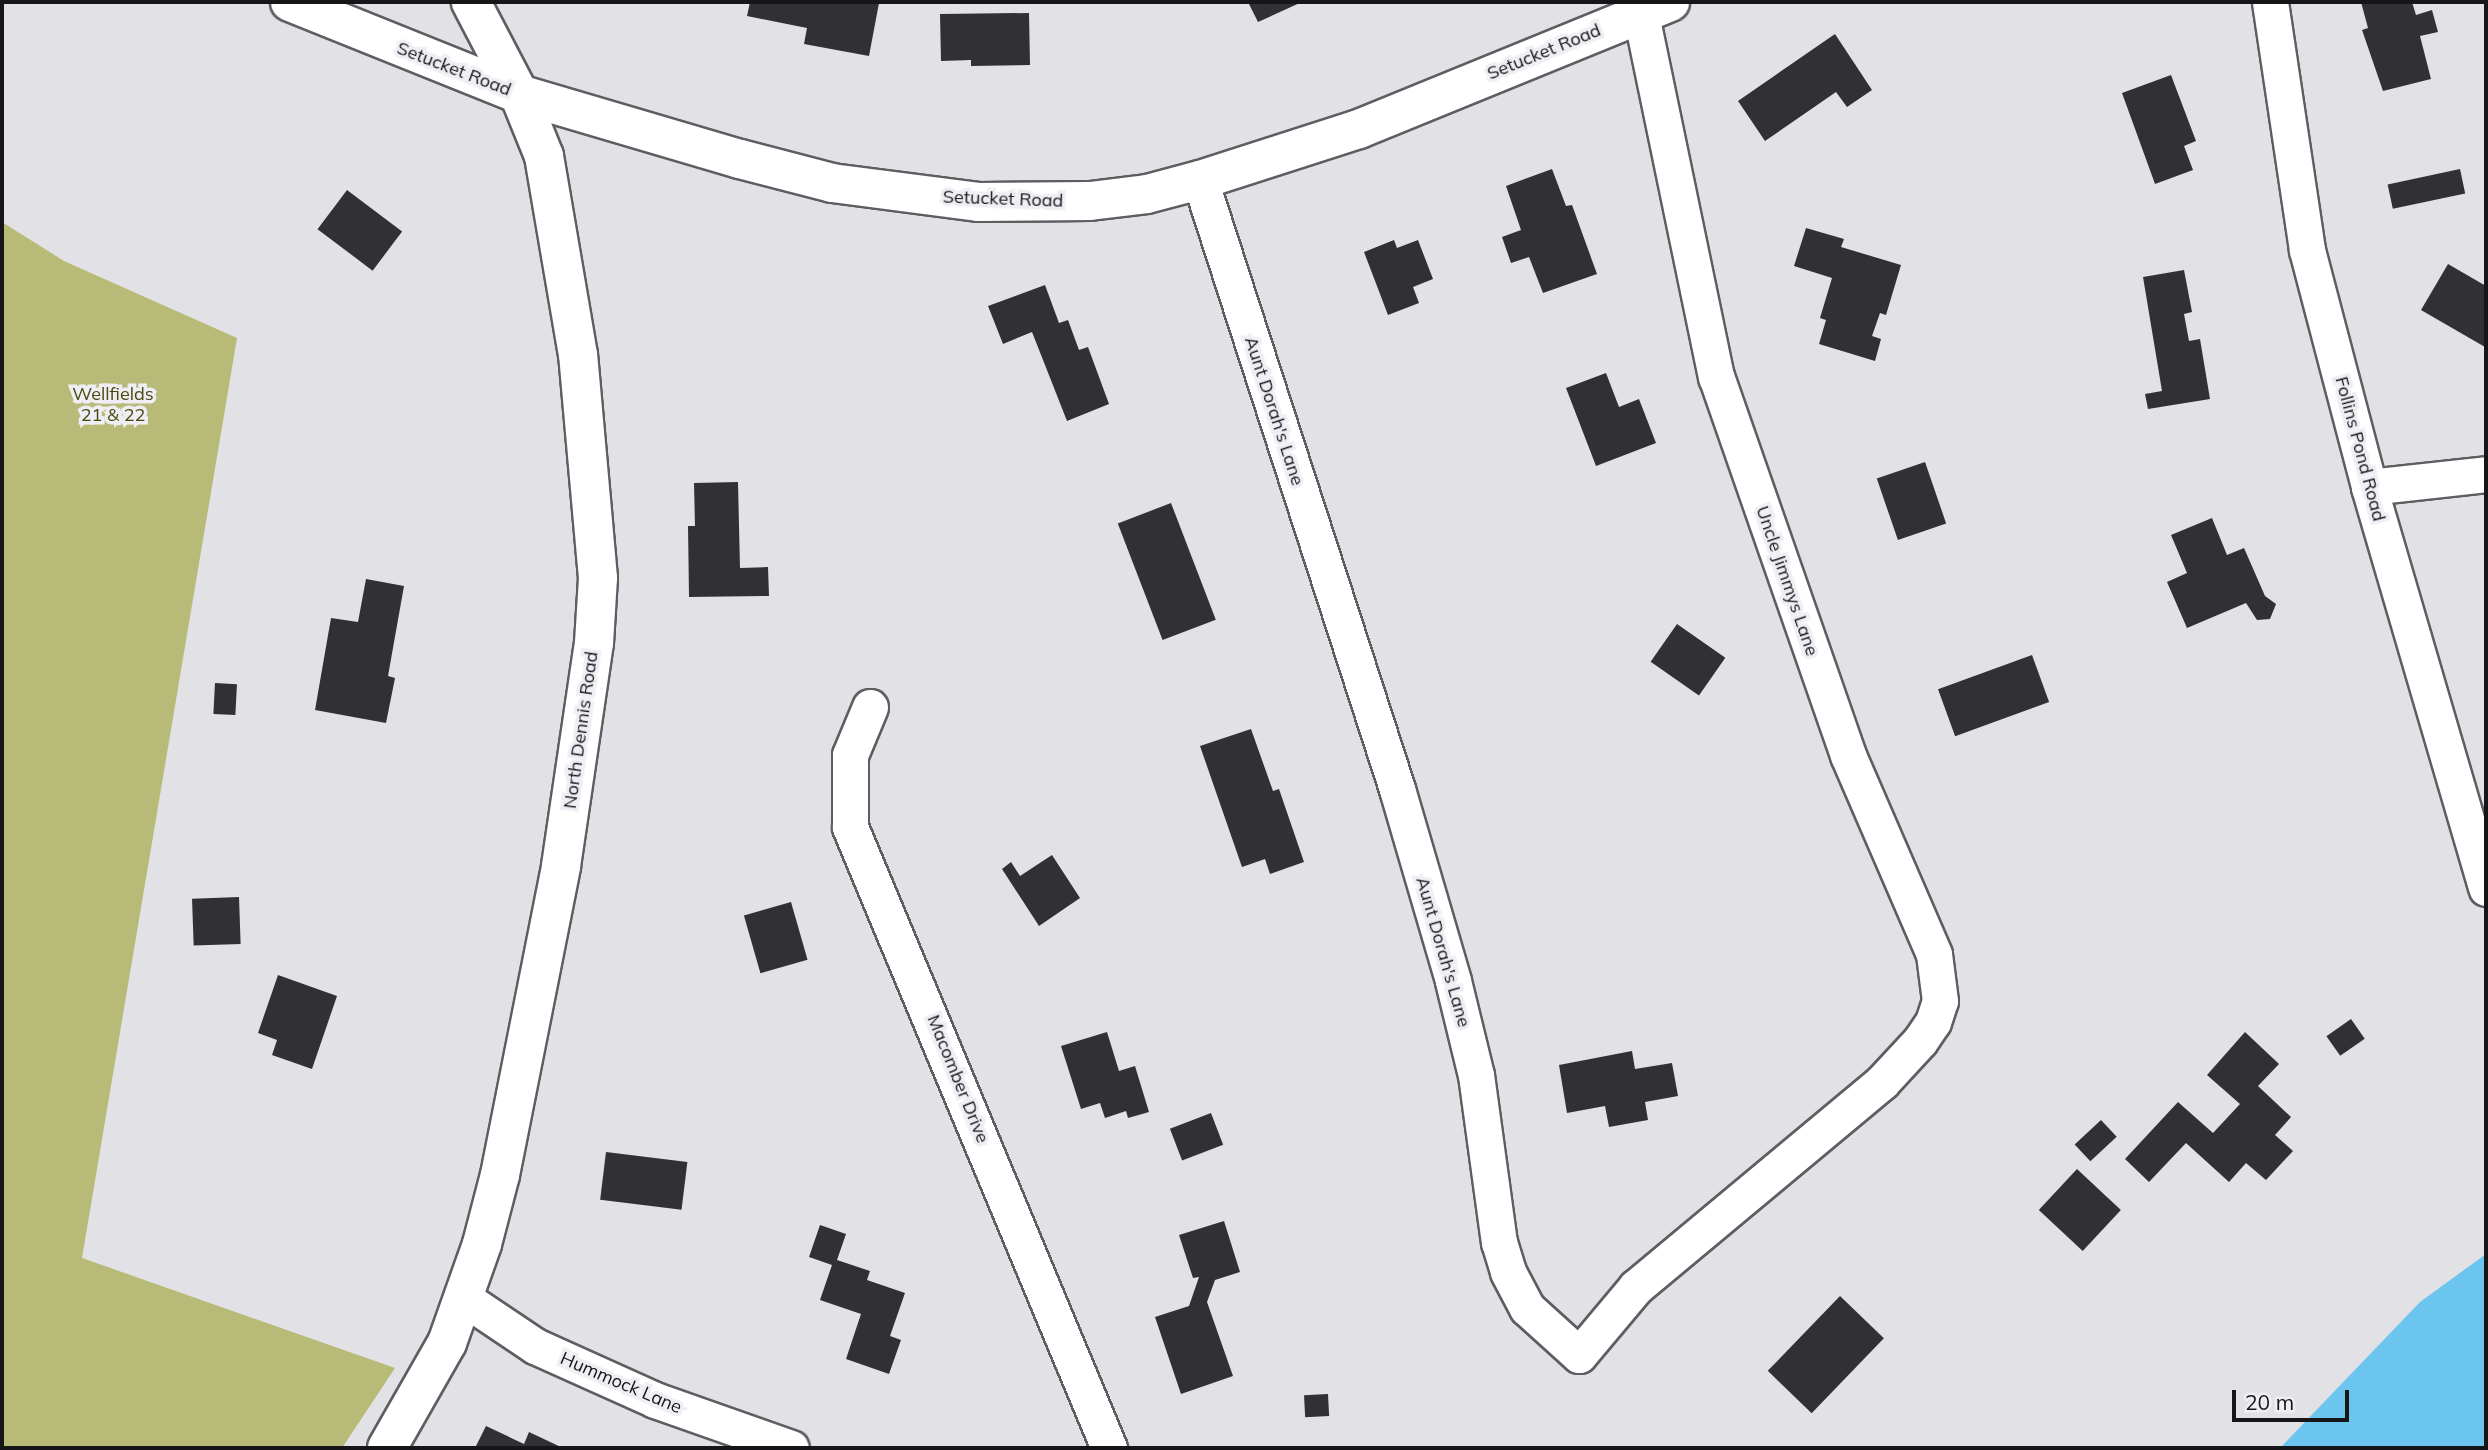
<!DOCTYPE html>
<style>
body{margin:0}
#map{position:relative;width:2488px;height:1450px;overflow:hidden;background:#e1e1e6;font-family:Mulish,sans-serif}
div>[style]{position:absolute}
.green>*{inset:0;background:#b8bb78}
.water>*{inset:0;background:#6cc5ee}
.building>*{inset:0;background:#313135;transform-origin:0 0}
.roads{filter:drop-shadow(2px 0 #5d5d62) drop-shadow(-2px 0 #5d5d62) drop-shadow(0 2px #5d5d62) drop-shadow(0 -2px #5d5d62)}
.street>*{height:35px;margin:-17.5px;padding:0 17.5px;transform-origin:17.5px;border-radius:17.5px;background:#fff}
.secondary>*{height:38px;margin:-19px;padding:0 19px;transform-origin:19px;border-radius:19px;background:#fff}
span{translate:-50% -50%;white-space:nowrap;text-align:center;line-height:1.15;-webkit-text-stroke:7px #eeeef4;paint-order:stroke}
.street-label{font-size:18px;color:#161618}
.park-label{font-size:18px;color:#494a0c}
.frame{position:absolute;inset:0;border:4px solid #161618;pointer-events:none}
.scale{position:absolute;left:2232px;top:1390px;width:117px;height:32px;box-sizing:border-box;border:4px solid #161618;border-top:0;padding-left:9px;font-size:21px;line-height:24px;white-space:nowrap;color:#161618;-webkit-text-stroke:5px #eeeef4;paint-order:stroke}
</style>
<div id="map">
<div class="green">
<i style="clip-path:polygon(2px 222px,64px 261px,237px 338px,82px 1258px,395px 1368px,342px 1448px,2px 1448px)"></i>
</div>
<div class="water">
<i style="clip-path:polygon(2486px 1254px,2486px 1448px,2280px 1448px,2420px 1302px)"></i>
</div>
<div class="building">
<i style="clip-path:polygon(750px 2px,879px 3px,869px 56px,804px 44px,807px 28px,747px 16px)"></i>
<i style="clip-path:polygon(1248px 2px,1302px 2px,1258px 22px)"></i>
<i style="clip-path:polygon(2361px 2px,2412px 2px,2416px 15px,2432px 10px,2438px 32px,2420px 36px,2431px 79px,2383px 91px,2362px 30px,2368px 28px)"></i>
<i style="clip-path:polygon(1029px 13px,1030px 65px,971px 66px,971px 60px,941px 61px,940px 14px)"></i>
<i style="clip-path:polygon(1835px 34px,1872px 90px,1847px 107px,1836px 92px,1765px 141px,1738px 101px)"></i>
<i style="clip-path:polygon(2171px 75px,2196px 141px,2184px 146px,2193px 170px,2155px 184px,2122px 93px)"></i>
<i style="clip-path:polygon(1552px 169px,1566px 206px,1572px 205px,1597px 274px,1543px 293px,1529px 257px,1511px 263px,1502px 237px,1521px 230px,1506px 186px)"></i>
<i style="left:2460px;top:169px;width:25px;height:74px;rotate:78deg"></i>
<i style="left:347px;top:190px;width:69px;height:49px;rotate:37deg"></i>
<i style="clip-path:polygon(1806px 228px,1844px 239px,1841px 247px,1901px 265px,1886px 315px,1880px 313px,1872px 336px,1881px 339px,1875px 361px,1819px 344px,1826px 320px,1820px 318px,1832px 278px,1794px 266px)"></i>
<i style="clip-path:polygon(1394px 240px,1397px 248px,1418px 240px,1433px 279px,1413px 287px,1419px 303px,1388px 315px,1364px 252px)"></i>
<i style="clip-path:polygon(2448px 264px,2486px 286px,2485px 347px,2421px 310px)"></i>
<i style="clip-path:polygon(2184px 270px,2192px 312px,2184px 314px,2189px 341px,2200px 339px,2210px 399px,2148px 409px,2145px 394px,2162px 391px,2143px 277px)"></i>
<i style="clip-path:polygon(1045px 285px,1059px 323px,1068px 320px,1079px 350px,1088px 347px,1109px 404px,1067px 421px,1032px 332px,1003px 344px,988px 306px)"></i>
<i style="clip-path:polygon(1606px 373px,1619px 407px,1639px 399px,1656px 443px,1596px 466px,1566px 388px)"></i>
<i style="left:1925px;top:462px;width:65px;height:51px;rotate:71deg"></i>
<i style="clip-path:polygon(738px 482px,740px 568px,768px 567px,769px 596px,689px 597px,688px 526px,695px 526px,694px 483px)"></i>
<i style="left:1171px;top:503px;width:125px;height:57px;rotate:69deg"></i>
<i style="clip-path:polygon(2212px 518px,2227px 555px,2244px 548px,2265px 596px,2276px 604px,2270px 619px,2257px 620px,2246px 603px,2187px 628px,2167px 582px,2187px 573px,2171px 535px)"></i>
<i style="clip-path:polygon(366px 579px,404px 586px,388px 676px,395px 678px,386px 723px,315px 710px,331px 618px,358px 622px)"></i>
<i style="left:1677px;top:624px;width:59px;height:46px;rotate:35deg"></i>
<i style="left:2032px;top:655px;width:50px;height:100px;rotate:70deg"></i>
<i style="left:215px;top:683px;width:22px;height:31px;rotate:3deg"></i>
<i style="clip-path:polygon(1251px 729px,1273px 791px,1279px 789px,1304px 862px,1270px 874px,1265px 859px,1242px 867px,1200px 746px)"></i>
<i style="clip-path:polygon(1052px 855px,1080px 898px,1039px 926px,1002px 869px,1011px 862px,1020px 876px)"></i>
<i style="left:239px;top:897px;width:47px;height:47px;rotate:88deg"></i>
<i style="left:791px;top:902px;width:60px;height:49px;rotate:74deg"></i>
<i style="clip-path:polygon(278px 975px,337px 996px,312px 1069px,272px 1055px,277px 1040px,258px 1033px)"></i>
<i style="left:2351px;top:1019px;width:24px;height:30px;rotate:55deg"></i>
<i style="clip-path:polygon(1107px 1032px,1119px 1071px,1135px 1066px,1149px 1112px,1128px 1118px,1126px 1111px,1105px 1118px,1100px 1103px,1081px 1109px,1061px 1046px)"></i>
<i style="clip-path:polygon(2245px 1032px,2279px 1064px,2258px 1086px,2291px 1117px,2275px 1135px,2293px 1151px,2266px 1180px,2246px 1163px,2229px 1182px,2186px 1143px,2149px 1182px,2125px 1159px,2178px 1102px,2213px 1133px,2240px 1104px,2207px 1075px)"></i>
<i style="clip-path:polygon(1632px 1051px,1635px 1069px,1672px 1063px,1678px 1096px,1645px 1102px,1648px 1120px,1609px 1127px,1605px 1106px,1567px 1113px,1559px 1065px)"></i>
<i style="left:1211px;top:1113px;width:34px;height:44px;rotate:69deg"></i>
<i style="left:2101px;top:1120px;width:23px;height:36px;rotate:47deg"></i>
<i style="left:606px;top:1152px;width:82px;height:48px;rotate:7deg"></i>
<i style="left:2077px;top:1169px;width:60px;height:56px;rotate:43deg"></i>
<i style="clip-path:polygon(1224px 1221px,1240px 1272px,1215px 1280px,1207px 1302px,1233px 1376px,1181px 1394px,1155px 1317px,1189px 1306px,1199px 1277px,1193px 1278px,1179px 1235px)"></i>
<i style="clip-path:polygon(820px 1225px,846px 1234px,837px 1260px,870px 1271px,867px 1280px,905px 1293px,890px 1336px,901px 1340px,889px 1374px,846px 1359px,861px 1314px,820px 1300px,832px 1265px,809px 1257px)"></i>
<i style="left:1840px;top:1296px;width:61px;height:104px;rotate:44deg"></i>
<i style="left:1328px;top:1394px;width:22px;height:24px;rotate:87deg"></i>
<i style="clip-path:polygon(486px 1426px,524px 1444px,529px 1432px,563px 1448px,475px 1448px)"></i>
</div>
<div class="roads">
<div class="street">
<i style="left:2270px;top:2px;width:251px;rotate:81.5deg"></i>
<i style="left:2307px;top:250px;width:245px;rotate:75.3deg"></i>
<i style="left:2369px;top:487px;width:418px;rotate:73.7deg"></i>
<i style="left:1200px;top:180px;width:640px;rotate:72.07deg"></i>
<i style="left:1397px;top:789px;width:200px;rotate:73.7deg"></i>
<i style="left:1453px;top:981px;width:97px;rotate:76.3deg"></i>
<i style="left:1476px;top:1075px;width:169px;rotate:82.2deg"></i>
<i style="left:1499px;top:1242px;width:31px;rotate:73deg"></i>
<i style="left:1508px;top:1272px;width:41px;rotate:62.2deg"></i>
<i style="left:1527px;top:1308px;width:70px;rotate:42.1deg"></i>
<i style="left:1579px;top:1355px;width:89px;rotate:-50deg"></i>
<i style="left:1636px;top:1287px;width:320px;rotate:-39.8deg"></i>
<i style="left:1882px;top:1082px;width:56px;rotate:-47.2deg"></i>
<i style="left:1920px;top:1041px;width:23px;rotate:-56deg"></i>
<i style="left:1933px;top:1022px;width:22px;rotate:-72deg"></i>
<i style="left:1940px;top:1001px;width:47px;rotate:-97.3deg"></i>
<i style="left:1934px;top:954px;width:217px;rotate:-113.4deg"></i>
<i style="left:1848px;top:755px;width:400px;rotate:-109.2deg"></i>
<i style="left:1716px;top:377px;width:383px;rotate:-101.7deg"></i>
<i style="left:2369px;top:487px;width:118px;rotate:-6.3deg"></i>
<i style="left:870px;top:707px;width:52px;rotate:112.6deg"></i>
<i style="left:850px;top:755px;width:72px;rotate:90deg"></i>
<i style="left:850px;top:827px;width:673px;rotate:67.36deg"></i>
<i style="left:462px;top:1297px;width:88px;rotate:33.9deg"></i>
<i style="left:535px;top:1346px;width:132px;rotate:24.2deg"></i>
<i style="left:655px;top:1400px;width:144px;rotate:19.4deg"></i>
</div>
<div class="secondary">
<i style="left:290px;top:2px;width:247px;rotate:21.9deg"></i>
<i style="left:519px;top:94px;width:230px;rotate:16.4deg"></i>
<i style="left:740px;top:159px;width:95px;rotate:14.6deg"></i>
<i style="left:832px;top:183px;width:147px;rotate:7.4deg"></i>
<i style="left:978px;top:202px;width:112px;rotate:-0.5deg"></i>
<i style="left:1090px;top:201px;width:57px;rotate:-7deg"></i>
<i style="left:1147px;top:194px;width:55px;rotate:-14.8deg"></i>
<i style="left:1200px;top:180px;width:167px;rotate:-17.8deg"></i>
<i style="left:1359px;top:129px;width:336px;rotate:-22.2deg"></i>
<i style="left:387px;top:1448px;width:121px;rotate:-60.3deg"></i>
<i style="left:447px;top:1343px;width:105px;rotate:-70.5deg"></i>
<i style="left:482px;top:1244px;width:71px;rotate:-75.4deg"></i>
<i style="left:500px;top:1175px;width:315px;rotate:-78.8deg"></i>
<i style="left:561px;top:866px;width:225px;rotate:-81.6deg"></i>
<i style="left:594px;top:643px;width:65px;rotate:-86.5deg"></i>
<i style="left:598px;top:578px;width:224px;rotate:-95.1deg"></i>
<i style="left:578px;top:355px;width:202px;rotate:-99.7deg"></i>
<i style="left:544px;top:156px;width:67px;rotate:-112deg"></i>
<i style="left:519px;top:94px;width:104px;rotate:-117.6deg"></i>
</div>
</div>
<div class="street-label">
<span style="left:1544px;top:52px;rotate:-22deg">Setucket Road</span>
<span style="left:454px;top:69px;rotate:21deg">Setucket Road</span>
<span style="left:1003px;top:199px;rotate:2deg">Setucket Road</span>
<span style="left:1274px;top:411px;rotate:72deg">Aunt Dorah's Lane</span>
<span style="left:2360px;top:449px;rotate:75deg">Follins Pond Road</span>
<span style="left:1787px;top:581px;rotate:71deg">Uncle Jimmys Lane</span>
<span style="left:581px;top:730px;rotate:-82deg">North Dennis Road</span>
<span style="left:1443px;top:952px;rotate:74deg">Aunt Dorah's Lane</span>
<span style="left:958px;top:1079px;rotate:68deg">Macomber Drive</span>
<span style="left:621px;top:1383px;rotate:23deg">Hummock Lane</span>
</div>
<div class="park-label">
<span style="left:113px;top:405px">Wellfields<br>21 &amp; 22</span>
</div>
<div class="frame"></div>
<div class="scale">20 m</div>
</div>
